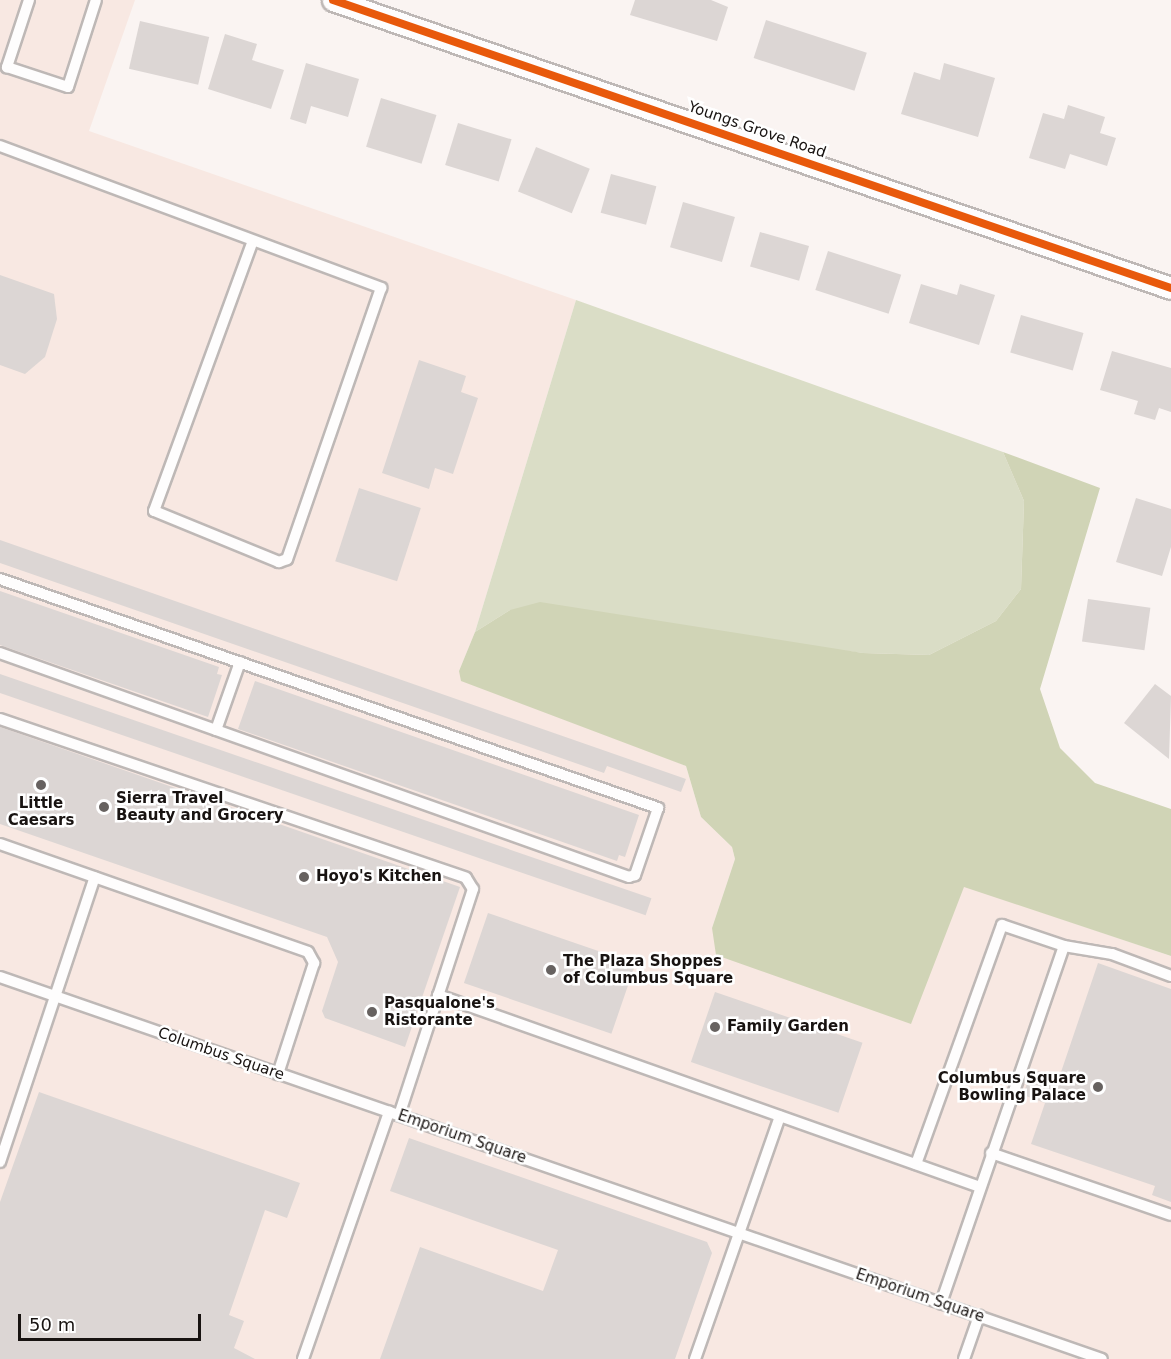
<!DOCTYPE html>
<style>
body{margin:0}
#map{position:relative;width:1171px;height:1359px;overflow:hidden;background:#faf4f2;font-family:"DejaVu Sans",sans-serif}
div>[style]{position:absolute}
.built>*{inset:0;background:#f8e8e2}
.green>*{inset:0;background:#daddc6}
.forest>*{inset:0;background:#d0d4b6}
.building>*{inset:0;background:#dcd6d4;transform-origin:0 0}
.roads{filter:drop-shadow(2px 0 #beb8b6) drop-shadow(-2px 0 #beb8b6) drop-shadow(0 2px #beb8b6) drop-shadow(0 -2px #beb8b6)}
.lane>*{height:10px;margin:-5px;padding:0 5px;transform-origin:5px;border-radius:5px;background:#fefdfd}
.street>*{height:21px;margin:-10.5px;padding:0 10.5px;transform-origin:10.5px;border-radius:10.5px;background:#fefdfd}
.cycleway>*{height:8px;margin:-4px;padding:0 4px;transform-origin:4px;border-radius:4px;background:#e8590c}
.dots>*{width:16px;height:16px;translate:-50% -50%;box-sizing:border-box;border:3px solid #fff;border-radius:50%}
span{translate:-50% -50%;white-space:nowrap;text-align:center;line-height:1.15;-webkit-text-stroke:5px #fff;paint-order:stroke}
.street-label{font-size:15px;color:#181311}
.poi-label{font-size:15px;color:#181311;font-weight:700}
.left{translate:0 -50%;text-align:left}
.right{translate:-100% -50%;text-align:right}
.scale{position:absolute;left:18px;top:1314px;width:183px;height:27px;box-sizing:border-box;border:3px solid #181311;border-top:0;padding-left:8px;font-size:18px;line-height:21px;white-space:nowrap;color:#181311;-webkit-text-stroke:4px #fff;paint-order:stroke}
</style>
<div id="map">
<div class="built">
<i style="clip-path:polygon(0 0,135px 0,89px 131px,576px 300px,475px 632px,459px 671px,686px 766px,701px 817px,732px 847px,735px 859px,712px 928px,964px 886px,1171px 956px,1171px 1359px,0 1359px)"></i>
</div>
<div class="green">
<i style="clip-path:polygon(576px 300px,1003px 452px,1024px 501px,1021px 589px,996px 621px,929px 655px,863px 653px,510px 610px,475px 632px)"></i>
</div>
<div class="forest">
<i style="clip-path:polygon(1003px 452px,1100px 488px,1040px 689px,1060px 748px,1095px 783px,1171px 809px,1171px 956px,964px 887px,911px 1024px,716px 955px,712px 928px,735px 859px,732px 847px,701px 817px,686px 766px,461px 681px,459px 671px,475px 632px,510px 610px,540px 602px,863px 653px,929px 655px,996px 621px,1021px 589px,1024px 501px)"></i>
</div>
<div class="building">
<i style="clip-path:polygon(635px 0,711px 0,728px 7px,717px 41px,630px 15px)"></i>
<i style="left:766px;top:20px;width:106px;height:40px;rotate:18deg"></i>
<i style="left:140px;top:21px;width:71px;height:49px;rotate:13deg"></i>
<i style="clip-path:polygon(225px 34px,257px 44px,252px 60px,284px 70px,271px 109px,208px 89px)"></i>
<i style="clip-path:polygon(306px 63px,359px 79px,348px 117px,311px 106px,306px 124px,290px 119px)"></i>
<i style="clip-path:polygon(944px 63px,995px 78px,978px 137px,901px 114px,914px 72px,940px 80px)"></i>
<i style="left:381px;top:98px;width:58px;height:51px;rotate:17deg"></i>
<i style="clip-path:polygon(1068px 105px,1105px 117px,1100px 133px,1116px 138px,1107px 166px,1070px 154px,1065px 169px,1029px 158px,1043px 113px,1064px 119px)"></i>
<i style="left:458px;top:123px;width:56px;height:44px;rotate:17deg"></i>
<i style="left:536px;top:147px;width:58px;height:48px;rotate:22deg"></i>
<i style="left:611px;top:174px;width:47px;height:40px;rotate:15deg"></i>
<i style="left:683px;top:202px;width:54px;height:47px;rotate:16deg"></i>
<i style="left:760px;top:232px;width:51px;height:36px;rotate:16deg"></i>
<i style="left:828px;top:251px;width:77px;height:41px;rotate:18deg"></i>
<i style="clip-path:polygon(0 275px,54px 294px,57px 319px,45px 357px,25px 374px,0 365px)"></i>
<i style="clip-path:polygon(921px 284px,957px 295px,960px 284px,995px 295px,979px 345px,909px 323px)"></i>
<i style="left:1021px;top:315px;width:65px;height:39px;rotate:16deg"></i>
<i style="clip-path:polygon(1112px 351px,1171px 368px,1171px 412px,1159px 408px,1155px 420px,1134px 414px,1138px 401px,1100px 390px)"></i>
<i style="clip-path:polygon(419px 360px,466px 376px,461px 392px,478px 398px,453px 474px,435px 468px,429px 489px,382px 473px)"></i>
<i style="left:359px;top:488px;width:65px;height:77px;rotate:18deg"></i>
<i style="clip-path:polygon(1136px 498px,1171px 509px,1171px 547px,1162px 576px,1116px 562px)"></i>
<i style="clip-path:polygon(0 540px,686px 779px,681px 792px,607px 766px,604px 773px,0 563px)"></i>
<i style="clip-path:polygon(0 591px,219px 667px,217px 674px,222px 675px,208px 717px,0 645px)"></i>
<i style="left:1088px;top:599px;width:63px;height:43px;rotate:8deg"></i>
<i style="left:0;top:674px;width:689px;height:18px;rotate:19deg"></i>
<i style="clip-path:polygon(255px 681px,639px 815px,625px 857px,619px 855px,617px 861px,238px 729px)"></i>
<i style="clip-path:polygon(1155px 684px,1171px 696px,1169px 759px,1124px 723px)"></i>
<i style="clip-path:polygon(0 727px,460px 887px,405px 1047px,325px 1018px,322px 1011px,338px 962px,327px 937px,0 824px)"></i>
<i style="left:488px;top:913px;width:156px;height:74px;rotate:19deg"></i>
<i style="clip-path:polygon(1098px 963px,1171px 989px,1171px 1202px,1152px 1195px,1155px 1186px,1031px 1144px,1045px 1103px,1023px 1095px,1032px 1069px,1059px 1078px)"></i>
<i style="left:715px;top:992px;width:156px;height:74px;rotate:19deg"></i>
<i style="clip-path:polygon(39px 1092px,300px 1183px,287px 1218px,265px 1210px,229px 1315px,244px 1321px,234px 1348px,255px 1359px,0 1359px,0 1202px)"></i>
<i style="clip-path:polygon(409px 1138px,707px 1242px,712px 1253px,675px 1359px,380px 1359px,420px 1247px,543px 1291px,558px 1250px,390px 1191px)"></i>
</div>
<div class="roads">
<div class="lane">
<i style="left:29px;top:0;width:71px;rotate:108.2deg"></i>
<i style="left:7px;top:67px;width:64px;rotate:18.2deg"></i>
<i style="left:68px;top:87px;width:91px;rotate:-72.2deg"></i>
<i style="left:0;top:146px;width:407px;rotate:20.4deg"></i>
<i style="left:381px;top:288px;width:287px;rotate:109.1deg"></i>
<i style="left:287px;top:559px;width:9px;rotate:159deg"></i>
<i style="left:279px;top:562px;width:135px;rotate:-157.8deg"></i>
<i style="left:154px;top:511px;width:285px;rotate:-69.9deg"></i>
<i style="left:0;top:579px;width:697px;rotate:19.19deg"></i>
<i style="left:658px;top:808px;width:71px;rotate:108.9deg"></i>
<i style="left:635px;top:875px;width:6px;rotate:162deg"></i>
<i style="left:629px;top:877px;width:668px;rotate:-160.4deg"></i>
<i style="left:0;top:719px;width:492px;rotate:18.8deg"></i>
<i style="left:466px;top:878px;width:13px;rotate:58deg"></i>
<i style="left:473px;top:889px;width:238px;rotate:108.1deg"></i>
<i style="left:216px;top:730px;width:72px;rotate:-70.6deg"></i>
<i style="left:0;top:844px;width:326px;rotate:19.3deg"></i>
<i style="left:308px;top:952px;width:13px;rotate:61deg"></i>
<i style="left:314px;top:963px;width:117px;rotate:108deg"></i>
<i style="left:1064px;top:946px;width:49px;rotate:9.5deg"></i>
<i style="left:1112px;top:954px;width:63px;rotate:20.4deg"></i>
<i style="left:0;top:977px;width:1166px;rotate:19.12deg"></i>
<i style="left:438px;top:995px;width:575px;rotate:19.51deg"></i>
<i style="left:991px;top:1153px;width:190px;rotate:19deg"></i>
<i style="left:0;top:1162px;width:300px;rotate:-71.6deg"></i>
<i style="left:916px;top:1164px;width:254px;rotate:-70.2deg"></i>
<i style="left:1002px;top:925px;width:65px;rotate:18.7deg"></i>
<i style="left:1064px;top:946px;width:378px;rotate:109deg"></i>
<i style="left:303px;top:1359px;width:262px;rotate:-70.8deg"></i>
<i style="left:695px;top:1359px;width:257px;rotate:-70.7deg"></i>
<i style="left:964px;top:1359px;width:46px;rotate:-70.8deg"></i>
</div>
<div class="street">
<i style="left:333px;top:0;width:886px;rotate:18.97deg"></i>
</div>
</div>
<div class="cycleway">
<i style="left:333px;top:0;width:886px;rotate:18.97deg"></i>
</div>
<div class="dots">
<i style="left:41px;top:785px;background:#676260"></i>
<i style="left:104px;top:807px;background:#676260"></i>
<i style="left:304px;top:877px;background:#676260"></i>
<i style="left:551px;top:970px;background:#676260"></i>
<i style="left:372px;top:1012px;background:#676260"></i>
<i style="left:715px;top:1027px;background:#676260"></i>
<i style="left:1098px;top:1087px;background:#676260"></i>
</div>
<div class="street-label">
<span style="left:757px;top:130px;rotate:19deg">Youngs Grove Road</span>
<span style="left:221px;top:1054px;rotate:19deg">Columbus Square</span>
<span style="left:462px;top:1137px;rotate:19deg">Emporium Square</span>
<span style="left:920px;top:1296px;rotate:19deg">Emporium Square</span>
</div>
<div class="poi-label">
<span class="left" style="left:116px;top:807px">Sierra Travel<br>Beauty and Grocery</span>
<span style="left:41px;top:812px">Little<br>Caesars</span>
<span class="left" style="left:316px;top:877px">Hoyo's Kitchen</span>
<span class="left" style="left:563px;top:970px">The Plaza Shoppes<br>of Columbus Square</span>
<span class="left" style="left:384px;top:1012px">Pasqualone's<br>Ristorante</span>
<span class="left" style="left:727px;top:1027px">Family Garden</span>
<span class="right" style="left:1086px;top:1087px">Columbus Square<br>Bowling Palace</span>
</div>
<div class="scale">50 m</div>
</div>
